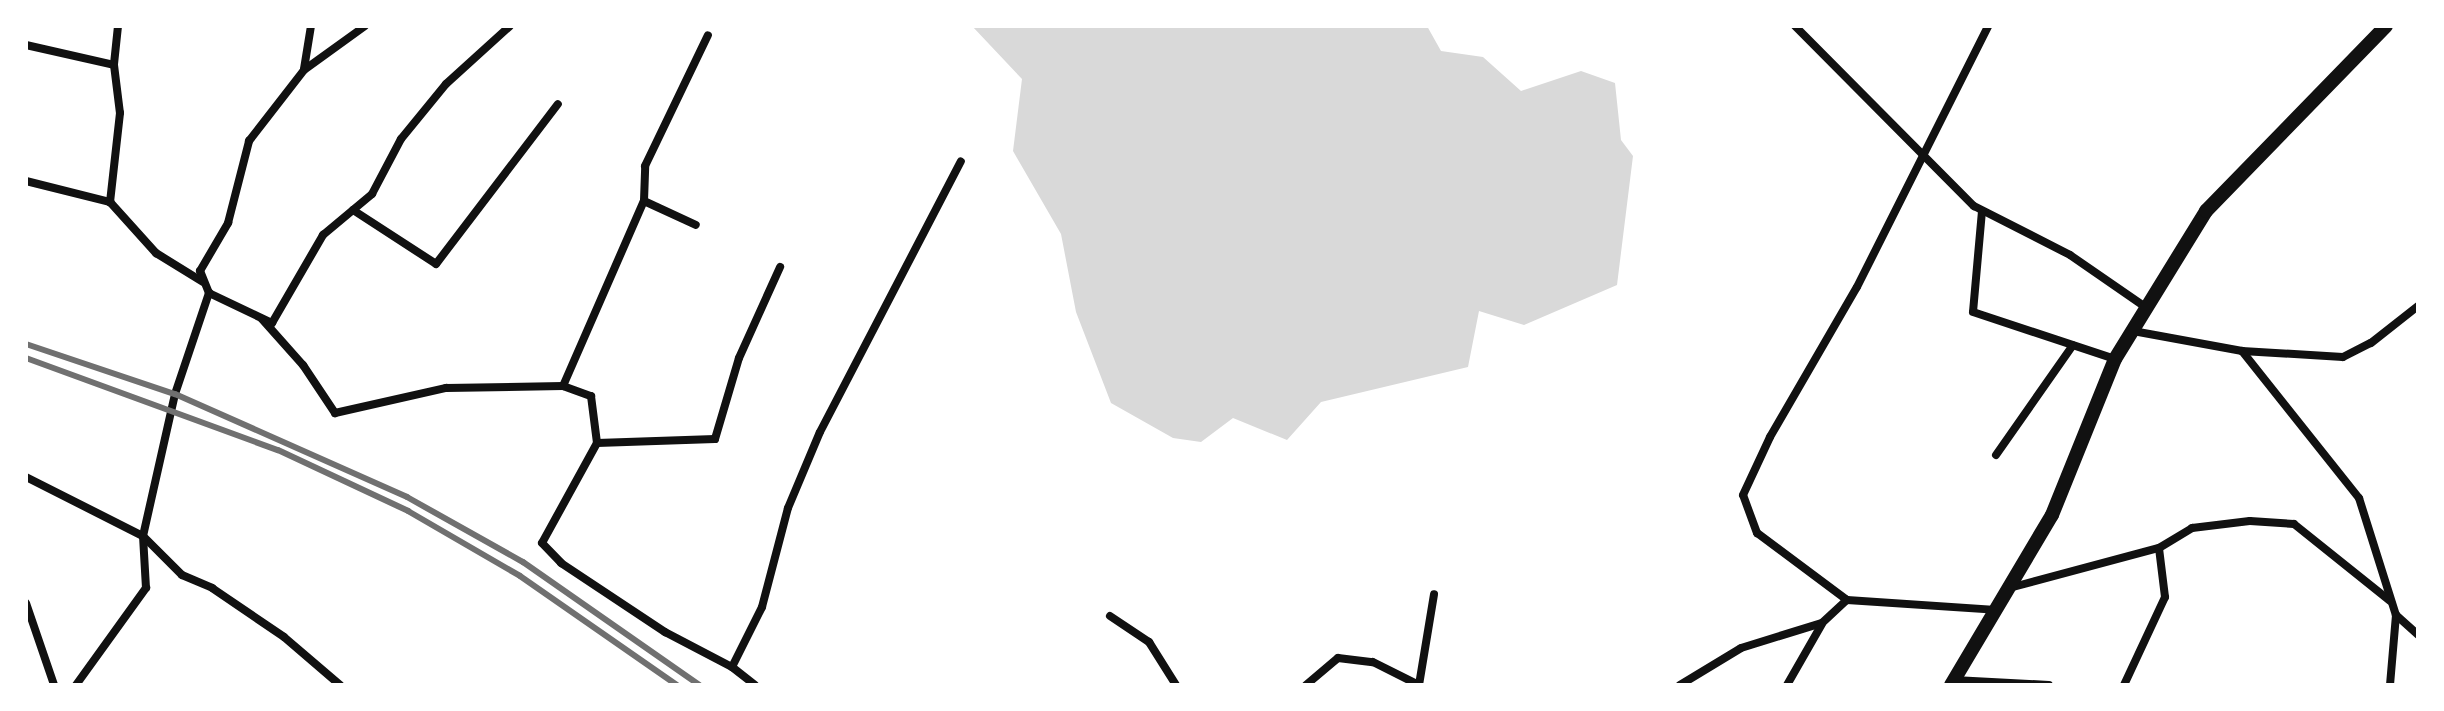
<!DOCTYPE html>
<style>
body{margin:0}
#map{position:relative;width:2444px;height:711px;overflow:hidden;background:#fff;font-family:"PT Sans",sans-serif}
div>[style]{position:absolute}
.water>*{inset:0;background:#d9d9d9}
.minor>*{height:8px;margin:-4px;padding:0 4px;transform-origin:4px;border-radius:4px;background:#111}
.tertiary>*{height:14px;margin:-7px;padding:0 7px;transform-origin:7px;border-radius:7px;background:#111}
.rail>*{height:6px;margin:-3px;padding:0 3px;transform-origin:3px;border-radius:3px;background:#707070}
span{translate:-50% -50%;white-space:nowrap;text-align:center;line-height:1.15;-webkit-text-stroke:8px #fff;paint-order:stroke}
.frame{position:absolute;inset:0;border:28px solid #fff;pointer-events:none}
</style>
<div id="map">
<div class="water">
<i style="clip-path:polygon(972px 26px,1427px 26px,1441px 51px,1483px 57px,1521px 91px,1581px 71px,1615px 83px,1621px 140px,1633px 156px,1617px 285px,1524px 325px,1479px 311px,1468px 367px,1321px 402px,1287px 440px,1233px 418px,1201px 442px,1173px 438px,1111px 403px,1076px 312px,1061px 234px,1013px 151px,1022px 79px)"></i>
</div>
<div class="minor">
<i style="left:118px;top:26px;width:39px;rotate:96deg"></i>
<i style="left:114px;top:65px;width:48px;rotate:82.9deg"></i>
<i style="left:120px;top:113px;width:90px;rotate:96.4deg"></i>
<i style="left:110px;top:202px;width:69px;rotate:48deg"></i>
<i style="left:156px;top:253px;width:55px;rotate:31.7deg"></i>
<i style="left:1795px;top:26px;width:254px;rotate:45.2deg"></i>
<i style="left:1974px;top:206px;width:108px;rotate:27deg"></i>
<i style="left:2070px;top:255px;width:90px;rotate:34.6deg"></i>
<i style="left:26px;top:45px;width:90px;rotate:12.8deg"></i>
<i style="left:304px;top:69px;width:44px;rotate:-80.8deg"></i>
<i style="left:26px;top:181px;width:87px;rotate:14deg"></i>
<i style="left:644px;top:201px;width:57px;rotate:24.8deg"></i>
<i style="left:353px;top:210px;width:99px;rotate:33deg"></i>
<i style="left:436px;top:264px;width:201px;rotate:-52.7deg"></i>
<i style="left:1982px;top:211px;width:101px;rotate:95.1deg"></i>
<i style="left:1973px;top:312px;width:150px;rotate:18.3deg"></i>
<i style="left:209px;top:293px;width:70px;rotate:25.5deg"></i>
<i style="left:272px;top:323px;width:102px;rotate:-59.9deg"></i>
<i style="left:323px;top:235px;width:64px;rotate:-39.9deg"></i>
<i style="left:372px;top:194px;width:62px;rotate:-62.2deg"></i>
<i style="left:401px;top:139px;width:71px;rotate:-50.7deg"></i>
<i style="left:446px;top:84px;width:86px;rotate:-42.2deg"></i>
<i style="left:262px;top:319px;width:62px;rotate:48.3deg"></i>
<i style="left:303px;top:365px;width:58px;rotate:56.3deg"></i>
<i style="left:335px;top:413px;width:114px;rotate:-12.7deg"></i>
<i style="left:446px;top:388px;width:117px;rotate:-1deg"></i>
<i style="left:563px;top:386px;width:202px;rotate:-66.4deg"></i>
<i style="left:644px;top:201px;width:35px;rotate:-88deg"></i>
<i style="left:645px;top:166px;width:145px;rotate:-64.3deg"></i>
<i style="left:2133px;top:331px;width:111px;rotate:10.4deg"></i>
<i style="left:2242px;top:351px;width:188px;rotate:51.5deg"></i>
<i style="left:2359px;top:498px;width:123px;rotate:72.5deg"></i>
<i style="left:2396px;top:615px;width:70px;rotate:94.9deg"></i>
<i style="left:2242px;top:351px;width:101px;rotate:3.4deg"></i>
<i style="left:2343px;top:357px;width:31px;rotate:-27deg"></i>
<i style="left:2371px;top:343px;width:60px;rotate:-38.2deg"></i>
<i style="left:563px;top:386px;width:30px;rotate:20deg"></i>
<i style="left:591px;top:396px;width:47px;rotate:82.7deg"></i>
<i style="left:597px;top:443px;width:114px;rotate:118.8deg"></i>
<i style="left:542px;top:543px;width:28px;rotate:46deg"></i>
<i style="left:561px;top:563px;width:125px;rotate:33.6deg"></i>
<i style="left:665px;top:632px;width:76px;rotate:27.6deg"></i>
<i style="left:732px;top:667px;width:67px;rotate:-63.4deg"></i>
<i style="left:762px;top:607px;width:102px;rotate:-75.3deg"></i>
<i style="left:788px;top:508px;width:82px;rotate:-67.2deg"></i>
<i style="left:820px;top:432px;width:305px;rotate:-62.5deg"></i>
<i style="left:597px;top:443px;width:118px;rotate:-1.9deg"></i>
<i style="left:715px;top:439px;width:84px;rotate:-73.5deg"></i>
<i style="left:739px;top:358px;width:100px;rotate:-65.7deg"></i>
<i style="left:1996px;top:455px;width:134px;rotate:-55deg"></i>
<i style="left:26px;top:477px;width:131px;rotate:26.8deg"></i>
<i style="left:143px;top:536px;width:55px;rotate:45deg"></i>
<i style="left:182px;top:575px;width:33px;rotate:23deg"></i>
<i style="left:212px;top:588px;width:87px;rotate:34.2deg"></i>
<i style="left:284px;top:637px;width:74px;rotate:40.6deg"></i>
<i style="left:2013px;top:587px;width:151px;rotate:-15deg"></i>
<i style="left:2159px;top:548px;width:39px;rotate:-31deg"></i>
<i style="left:2192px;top:528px;width:58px;rotate:-6.9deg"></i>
<i style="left:2250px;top:521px;width:44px;rotate:3.9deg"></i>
<i style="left:2294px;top:524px;width:123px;rotate:38.7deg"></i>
<i style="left:1847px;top:600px;width:112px;rotate:-143.3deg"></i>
<i style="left:1757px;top:533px;width:40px;rotate:-110.2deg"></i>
<i style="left:1743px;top:495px;width:64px;rotate:-65deg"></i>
<i style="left:1770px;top:437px;width:173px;rotate:-59.9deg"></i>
<i style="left:1857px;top:287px;width:292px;rotate:-63.3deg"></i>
<i style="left:26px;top:603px;width:87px;rotate:71.1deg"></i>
<i style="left:2396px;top:615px;width:30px;rotate:42deg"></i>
<i style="left:1110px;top:616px;width:47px;rotate:33.7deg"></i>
<i style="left:1149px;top:642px;width:51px;rotate:57.9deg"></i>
<i style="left:732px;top:667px;width:29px;rotate:38deg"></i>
<i style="left:1954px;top:680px;width:95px;rotate:3deg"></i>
<i style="left:76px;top:685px;width:120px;rotate:-54.2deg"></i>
<i style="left:146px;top:588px;width:52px;rotate:-93.3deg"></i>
<i style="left:143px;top:536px;width:146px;rotate:-77.3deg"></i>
<i style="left:175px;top:394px;width:107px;rotate:-71.4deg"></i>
<i style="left:209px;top:293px;width:24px;rotate:-112deg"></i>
<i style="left:200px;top:271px;width:56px;rotate:-59.7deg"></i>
<i style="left:228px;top:223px;width:85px;rotate:-75.6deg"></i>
<i style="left:249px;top:141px;width:90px;rotate:-52.2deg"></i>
<i style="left:304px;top:70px;width:75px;rotate:-35.8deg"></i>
<i style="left:1306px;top:685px;width:42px;rotate:-40.2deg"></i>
<i style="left:1338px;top:658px;width:35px;rotate:7deg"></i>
<i style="left:1373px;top:662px;width:51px;rotate:26.6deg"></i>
<i style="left:1419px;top:685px;width:92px;rotate:-80.6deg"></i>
<i style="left:1680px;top:685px;width:71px;rotate:-31.2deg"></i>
<i style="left:1741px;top:648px;width:85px;rotate:-17.2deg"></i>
<i style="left:1822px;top:623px;width:34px;rotate:-43deg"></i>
<i style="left:1847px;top:600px;width:149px;rotate:3.8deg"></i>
<i style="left:1787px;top:685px;width:70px;rotate:-60.2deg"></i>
<i style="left:2124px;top:685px;width:97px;rotate:-65deg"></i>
<i style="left:2165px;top:597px;width:49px;rotate:-97deg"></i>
</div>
<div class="tertiary">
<i style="left:1951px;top:685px;width:198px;rotate:-59.3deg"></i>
<i style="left:2052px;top:515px;width:168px;rotate:-68deg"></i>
<i style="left:2115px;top:359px;width:174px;rotate:-58.4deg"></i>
<i style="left:2206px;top:211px;width:258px;rotate:-45.8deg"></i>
</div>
<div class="rail">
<i style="left:26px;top:344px;width:157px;rotate:18.6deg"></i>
<i style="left:175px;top:394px;width:254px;rotate:23.9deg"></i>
<i style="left:407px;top:497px;width:133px;rotate:29.3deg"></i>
<i style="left:523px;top:562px;width:215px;rotate:34.9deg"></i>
<i style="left:26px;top:358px;width:268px;rotate:20.1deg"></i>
<i style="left:278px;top:450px;width:144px;rotate:25.1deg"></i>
<i style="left:408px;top:511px;width:129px;rotate:30.1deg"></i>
<i style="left:520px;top:576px;width:191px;rotate:34.8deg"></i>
</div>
<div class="frame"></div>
</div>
